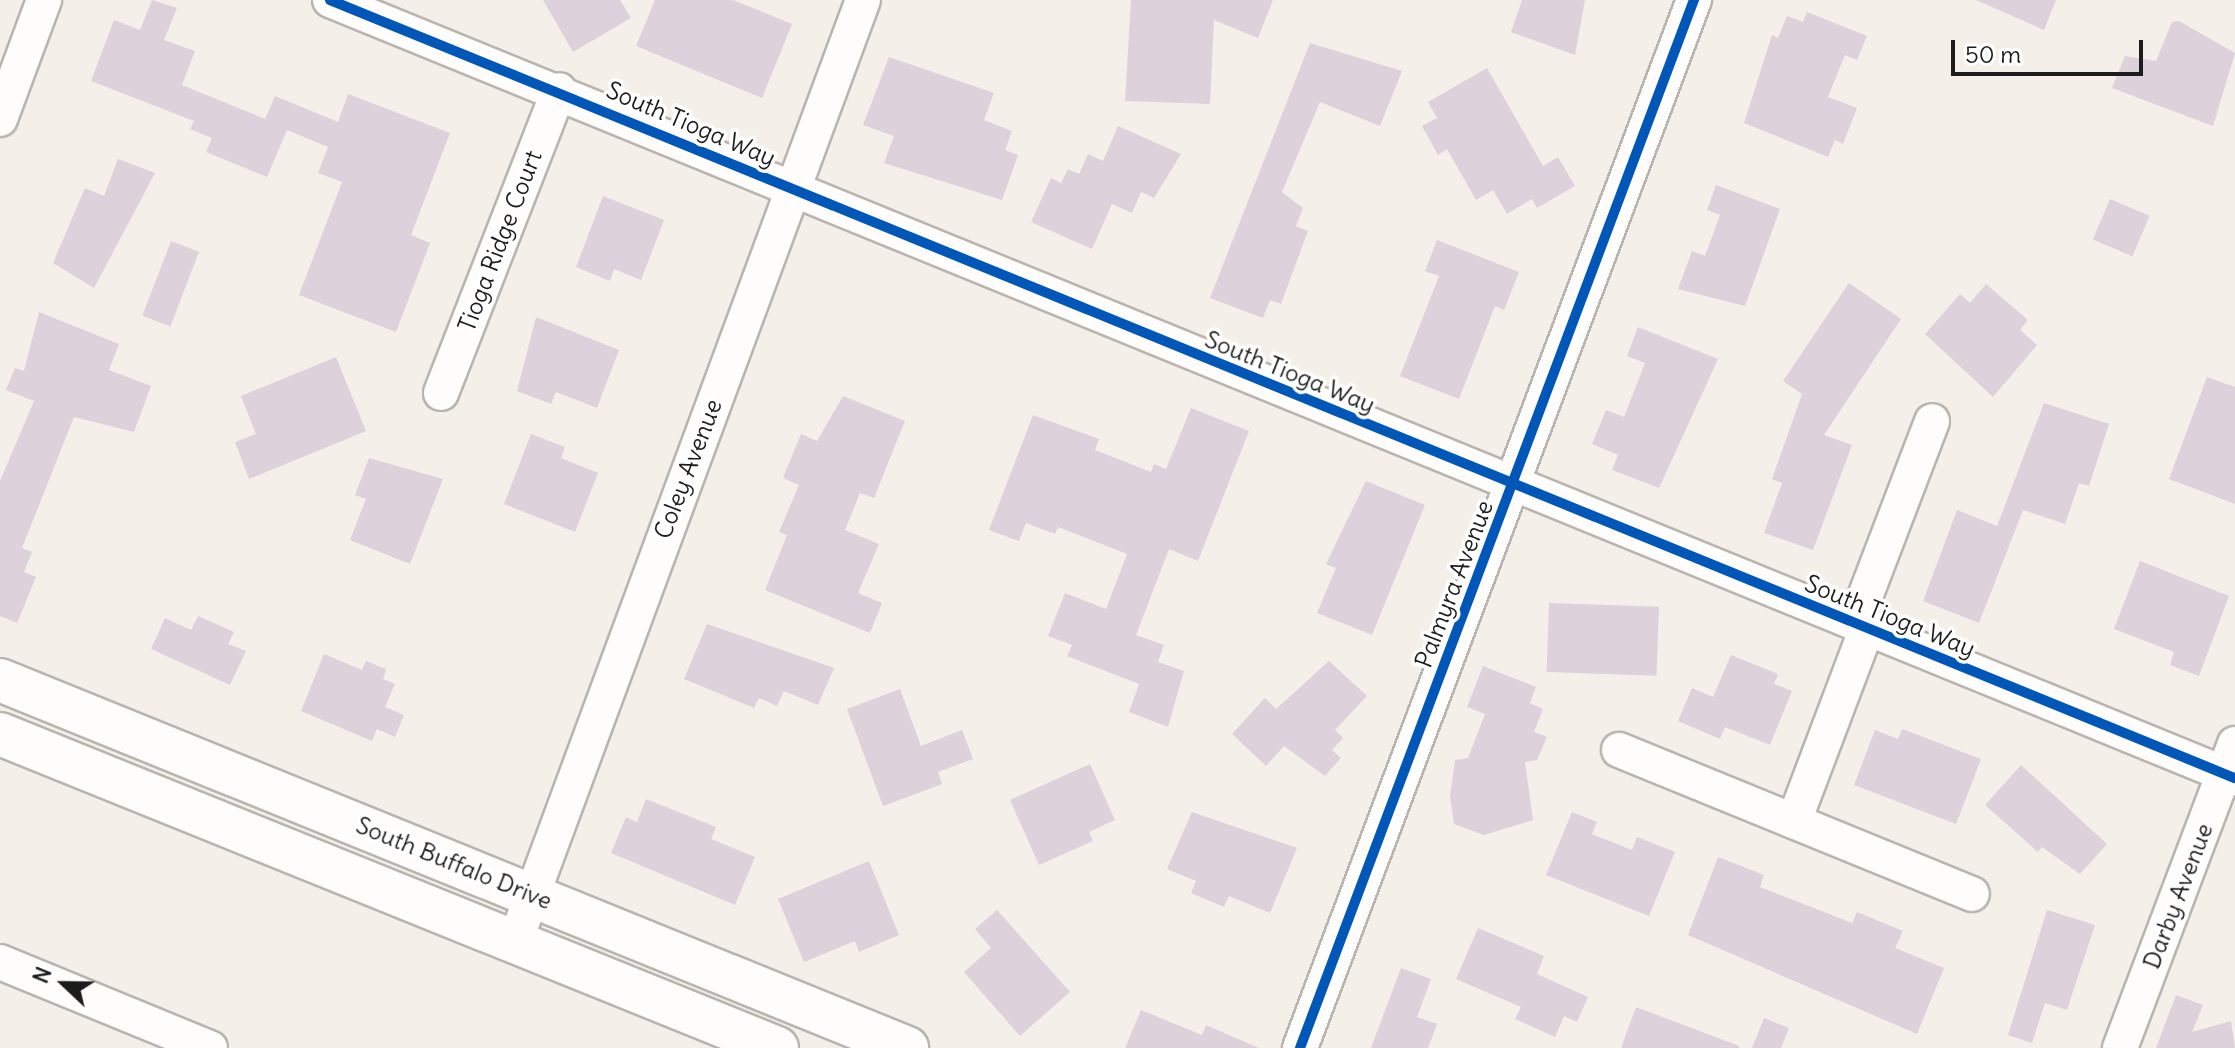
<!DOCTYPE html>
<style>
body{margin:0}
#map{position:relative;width:2235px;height:1048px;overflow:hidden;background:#f5efe9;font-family:Delius,sans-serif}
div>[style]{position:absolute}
.building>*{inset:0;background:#ddd1db;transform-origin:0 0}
.roads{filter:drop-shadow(2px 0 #b8b5b1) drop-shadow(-2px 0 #b8b5b1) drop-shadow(0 2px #b8b5b1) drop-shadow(0 -2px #b8b5b1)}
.minor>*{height:34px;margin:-17px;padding:0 17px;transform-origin:17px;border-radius:17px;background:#fefdfc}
.major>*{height:42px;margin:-21px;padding:0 21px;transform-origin:21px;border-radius:21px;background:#fefdfc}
.cycleway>*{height:10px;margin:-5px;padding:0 5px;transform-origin:5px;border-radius:5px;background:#0057b8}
span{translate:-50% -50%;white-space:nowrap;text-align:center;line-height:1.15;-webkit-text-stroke:7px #fff;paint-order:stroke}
.street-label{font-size:24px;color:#1c1c1c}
.north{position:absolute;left:24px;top:944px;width:80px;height:80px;-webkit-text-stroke:6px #fff;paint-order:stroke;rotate:292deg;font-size:22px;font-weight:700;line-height:32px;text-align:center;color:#1c1c1c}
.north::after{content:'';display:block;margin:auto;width:28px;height:36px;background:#1c1c1c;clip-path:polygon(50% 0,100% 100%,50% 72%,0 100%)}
.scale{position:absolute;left:1951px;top:40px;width:192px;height:36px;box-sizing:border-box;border:4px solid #1c1c1c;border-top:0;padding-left:10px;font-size:24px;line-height:28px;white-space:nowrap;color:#1c1c1c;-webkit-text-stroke:6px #fff;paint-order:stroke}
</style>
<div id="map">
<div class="building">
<i style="clip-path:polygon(152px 0,177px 8px,164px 40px,195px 51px,182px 85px,265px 119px,275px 96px,338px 122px,348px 94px,450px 133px,411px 235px,430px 243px,396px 332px,299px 295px,342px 182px,318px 173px,328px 147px,287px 130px,267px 177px,206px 152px,212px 138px,190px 129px,194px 121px,91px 81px,114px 20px,140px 30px)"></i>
<i style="clip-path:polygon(543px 0,620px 0,631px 18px,573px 52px)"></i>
<i style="clip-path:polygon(655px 0,733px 0,792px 24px,762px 98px,636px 46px)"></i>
<i style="clip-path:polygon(1131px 0,1273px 0,1258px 38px,1214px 20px,1210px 104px,1125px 101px)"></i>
<i style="clip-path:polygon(1522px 0,1585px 0,1575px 55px,1511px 32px)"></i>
<i style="clip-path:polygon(1976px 0,2056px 0,2044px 30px)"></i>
<i style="clip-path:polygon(1807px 12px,1867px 36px,1857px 60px,1845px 55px,1828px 97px,1857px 108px,1843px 144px,1835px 140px,1828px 157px,1744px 123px,1772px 35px,1778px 38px,1787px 16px,1803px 22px)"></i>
<i style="clip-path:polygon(2179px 21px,2235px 53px,2213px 126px,2112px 88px,2125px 56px,2156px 61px,2172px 22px)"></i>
<i style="clip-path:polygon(1310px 43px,1402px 71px,1380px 126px,1320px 102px,1282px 192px,1303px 208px,1296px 226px,1308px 231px,1281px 304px,1270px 300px,1263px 318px,1210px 298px)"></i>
<i style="clip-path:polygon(889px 57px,994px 93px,984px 120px,1012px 131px,1005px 150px,1018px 155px,1002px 200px,884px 163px,894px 136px,863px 125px)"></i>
<i style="clip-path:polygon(1487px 68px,1543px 166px,1558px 157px,1575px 186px,1537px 208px,1532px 199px,1507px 214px,1493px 190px,1476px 200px,1447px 149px,1438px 155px,1422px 126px,1437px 118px,1428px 102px)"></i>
<i style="clip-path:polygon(1118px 126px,1181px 154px,1154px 198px,1141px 192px,1132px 213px,1112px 204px,1092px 249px,1031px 222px,1051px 178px,1061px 183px,1068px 169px,1079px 174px,1088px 154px,1103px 161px)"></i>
<i style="clip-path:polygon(118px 159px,155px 173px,94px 288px,53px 263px,85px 188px,104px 196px)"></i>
<i style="clip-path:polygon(1716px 185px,1780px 209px,1745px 306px,1678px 289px,1692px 251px,1705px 256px,1720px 215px,1707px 210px)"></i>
<i style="clip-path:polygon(603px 196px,664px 220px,641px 280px,614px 269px,610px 281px,576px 267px)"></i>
<i style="left:2110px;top:199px;width:43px;height:44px;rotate:23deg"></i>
<i style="clip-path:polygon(1437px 240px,1519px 272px,1504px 310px,1495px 306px,1459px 399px,1400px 376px,1439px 276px,1425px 271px)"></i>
<i style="left:171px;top:241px;width:30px;height:80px;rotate:21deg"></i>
<i style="clip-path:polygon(1849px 283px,1901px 319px,1824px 435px,1852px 445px,1813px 550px,1764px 533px,1782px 483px,1772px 479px,1802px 394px,1783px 381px)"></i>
<i style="clip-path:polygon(1986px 284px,2028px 320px,2020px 330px,2037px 345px,1993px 397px,1925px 334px,1960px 294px,1970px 303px)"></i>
<i style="clip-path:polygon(39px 312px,119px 344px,109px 370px,151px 386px,134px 432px,74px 417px,22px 548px,32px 552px,24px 572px,36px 577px,17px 623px,0 616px,0 481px,34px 401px,6px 390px,15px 368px,24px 371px)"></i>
<i style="clip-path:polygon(536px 317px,619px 350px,597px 408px,556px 392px,551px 404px,517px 391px)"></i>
<i style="clip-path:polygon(1638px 327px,1718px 359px,1659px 488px,1612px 470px,1618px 455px,1592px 444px,1606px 410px,1624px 417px,1645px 363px,1627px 356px)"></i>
<i style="clip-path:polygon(336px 357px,366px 431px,249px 479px,235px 442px,256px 434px,241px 396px)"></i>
<i style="clip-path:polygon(2207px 377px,2235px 387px,2235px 504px,2169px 479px)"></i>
<i style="clip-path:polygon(843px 396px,905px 421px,874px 498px,860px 493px,845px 530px,879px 544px,858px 593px,882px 603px,870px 633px,765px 590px,787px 535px,779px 532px,799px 485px,783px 478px,801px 434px,817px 441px)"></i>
<i style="clip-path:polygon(2044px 403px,2109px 424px,2089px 486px,2079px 483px,2065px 524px,2023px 510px,1979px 623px,1923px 601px,1957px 510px,1997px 526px)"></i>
<i style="clip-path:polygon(1191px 408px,1249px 431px,1198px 561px,1169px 549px,1136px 635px,1164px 645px,1158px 662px,1184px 671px,1168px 727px,1129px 712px,1139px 684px,1067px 656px,1072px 645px,1048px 636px,1065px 593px,1106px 609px,1127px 554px,1058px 527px,1055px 534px,1026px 523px,1019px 541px,989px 530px,1033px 415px,1099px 439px,1095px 450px,1151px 472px,1154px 464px,1166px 469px)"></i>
<i style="clip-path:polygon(531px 434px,565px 447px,561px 458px,598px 473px,575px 532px,504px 504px)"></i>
<i style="clip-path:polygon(369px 458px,443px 479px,410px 564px,350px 540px,366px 499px,355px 495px)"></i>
<i style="clip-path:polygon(1366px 481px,1425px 505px,1372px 635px,1317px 613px,1336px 568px,1326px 564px)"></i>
<i style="clip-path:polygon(2140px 561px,2229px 596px,2199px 676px,2170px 665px,2174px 652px,2114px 629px)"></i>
<i style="left:1549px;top:603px;width:110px;height:69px;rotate:2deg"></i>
<i style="clip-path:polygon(198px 616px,234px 632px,228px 644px,246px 651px,230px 685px,151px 649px,165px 618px,191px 630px)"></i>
<i style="clip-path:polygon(707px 624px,834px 668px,818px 705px,784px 691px,777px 706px,759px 698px,754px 708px,684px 679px)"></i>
<i style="clip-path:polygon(324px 654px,362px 670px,366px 661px,386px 669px,383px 679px,395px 684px,385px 707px,404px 715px,395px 737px,377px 729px,372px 741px,301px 711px)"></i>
<i style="clip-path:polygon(1731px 655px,1778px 674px,1774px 684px,1792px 691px,1770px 745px,1725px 727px,1720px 739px,1678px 721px,1692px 688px,1713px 697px)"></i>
<i style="clip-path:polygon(1329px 661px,1367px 696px,1335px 730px,1343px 738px,1332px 750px,1341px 758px,1325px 776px,1284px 746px,1266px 766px,1232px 734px,1265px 698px,1276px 709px)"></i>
<i style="clip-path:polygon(1483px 666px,1536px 687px,1530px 703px,1543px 709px,1534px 732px,1547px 737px,1537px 760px,1525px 762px,1533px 820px,1484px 835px,1454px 824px,1450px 796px,1455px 760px,1468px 758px,1485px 714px,1467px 707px)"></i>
<i style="clip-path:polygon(900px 689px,921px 746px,962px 730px,973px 759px,938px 772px,942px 784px,883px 806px,847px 709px)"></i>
<i style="clip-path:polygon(1902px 729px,1981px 759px,1956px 824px,1854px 785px,1875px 730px,1898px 739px)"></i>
<i style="clip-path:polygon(1090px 764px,1115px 820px,1089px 832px,1093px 841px,1039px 865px,1010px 800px)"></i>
<i style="clip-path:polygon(2021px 765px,2107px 844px,2080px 874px,2042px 847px,2038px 852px,1985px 805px)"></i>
<i style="clip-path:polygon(646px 799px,716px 827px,711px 839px,755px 857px,735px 905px,611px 853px,626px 817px,637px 822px)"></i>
<i style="clip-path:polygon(1192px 812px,1297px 848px,1270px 913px,1229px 896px,1224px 907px,1191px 893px,1196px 881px,1167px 869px)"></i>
<i style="clip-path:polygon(1572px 812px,1597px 822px,1592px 834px,1632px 850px,1637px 837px,1675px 852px,1649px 916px,1546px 875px)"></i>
<i style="clip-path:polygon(1718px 857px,1764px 875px,1760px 887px,1852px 923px,1857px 912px,1903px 931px,1895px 948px,1944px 968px,1917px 1034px,1688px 935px)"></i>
<i style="clip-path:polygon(869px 861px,899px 935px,859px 952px,855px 941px,804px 962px,778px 899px)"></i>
<i style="clip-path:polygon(997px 910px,1070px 992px,1020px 1036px,964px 972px,991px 948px,975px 929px)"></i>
<i style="clip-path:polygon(2047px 910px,2095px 925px,2067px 1010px,2045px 1003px,2032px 1043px,2008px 1035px)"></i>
<i style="clip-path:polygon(1478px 928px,1544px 956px,1537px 974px,1588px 997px,1577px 1022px,1564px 1016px,1555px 1037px,1515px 1019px,1521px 1007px,1456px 979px)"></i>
<i style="clip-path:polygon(1401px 968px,1431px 979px,1417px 1017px,1437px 1024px,1428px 1048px,1371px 1048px)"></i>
<i style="clip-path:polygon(2176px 995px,2203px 1005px,2192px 1032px,2231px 1021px,2235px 1048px,2156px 1048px)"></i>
<i style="clip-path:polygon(1636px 1007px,1739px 1046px,1739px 1048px,1621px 1048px)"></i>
<i style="clip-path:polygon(1141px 1010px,1202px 1035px,1206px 1025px,1259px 1048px,1125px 1048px)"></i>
<i style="clip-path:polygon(1764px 1018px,1789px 1028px,1781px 1048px,1752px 1048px)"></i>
</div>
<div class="roads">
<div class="minor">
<i style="left:330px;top:0;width:2058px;rotate:22.22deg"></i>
<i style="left:0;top:119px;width:127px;rotate:-69.7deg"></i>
<i style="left:441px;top:393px;width:325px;rotate:-68.7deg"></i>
<i style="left:1855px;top:623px;width:216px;rotate:-69.1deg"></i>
<i style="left:1619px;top:750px;width:381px;rotate:22.2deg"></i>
<i style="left:1794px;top:821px;width:206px;rotate:-69.3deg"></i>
<i style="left:516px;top:939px;width:1001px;rotate:-69.72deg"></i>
<i style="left:0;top:962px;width:227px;rotate:22.3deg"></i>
<i style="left:1300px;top:1048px;width:1120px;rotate:-69.4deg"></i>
<i style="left:2120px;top:1048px;width:325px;rotate:-69.3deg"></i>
</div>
<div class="major">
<i style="left:0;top:680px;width:979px;rotate:22.08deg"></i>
<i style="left:0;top:734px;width:838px;rotate:22deg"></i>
</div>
</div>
<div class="cycleway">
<i style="left:330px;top:0;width:2058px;rotate:22.22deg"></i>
<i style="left:1300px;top:1048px;width:1120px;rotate:-69.4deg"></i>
</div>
<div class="street-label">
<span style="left:691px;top:124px;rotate:23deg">South Tioga Way</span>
<span style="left:500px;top:241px;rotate:-69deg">Tioga Ridge Court</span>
<span style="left:1290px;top:372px;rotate:22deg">South Tioga Way</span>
<span style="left:688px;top:469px;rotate:-69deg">Coley Avenue</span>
<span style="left:1454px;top:584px;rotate:-69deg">Palmyra Avenue</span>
<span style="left:1890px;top:616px;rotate:22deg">South Tioga Way</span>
<span style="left:454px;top:863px;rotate:22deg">South Buffalo Drive</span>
<span style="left:2178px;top:896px;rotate:-69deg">Darby Avenue</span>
</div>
<div class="north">N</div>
<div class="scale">50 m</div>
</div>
